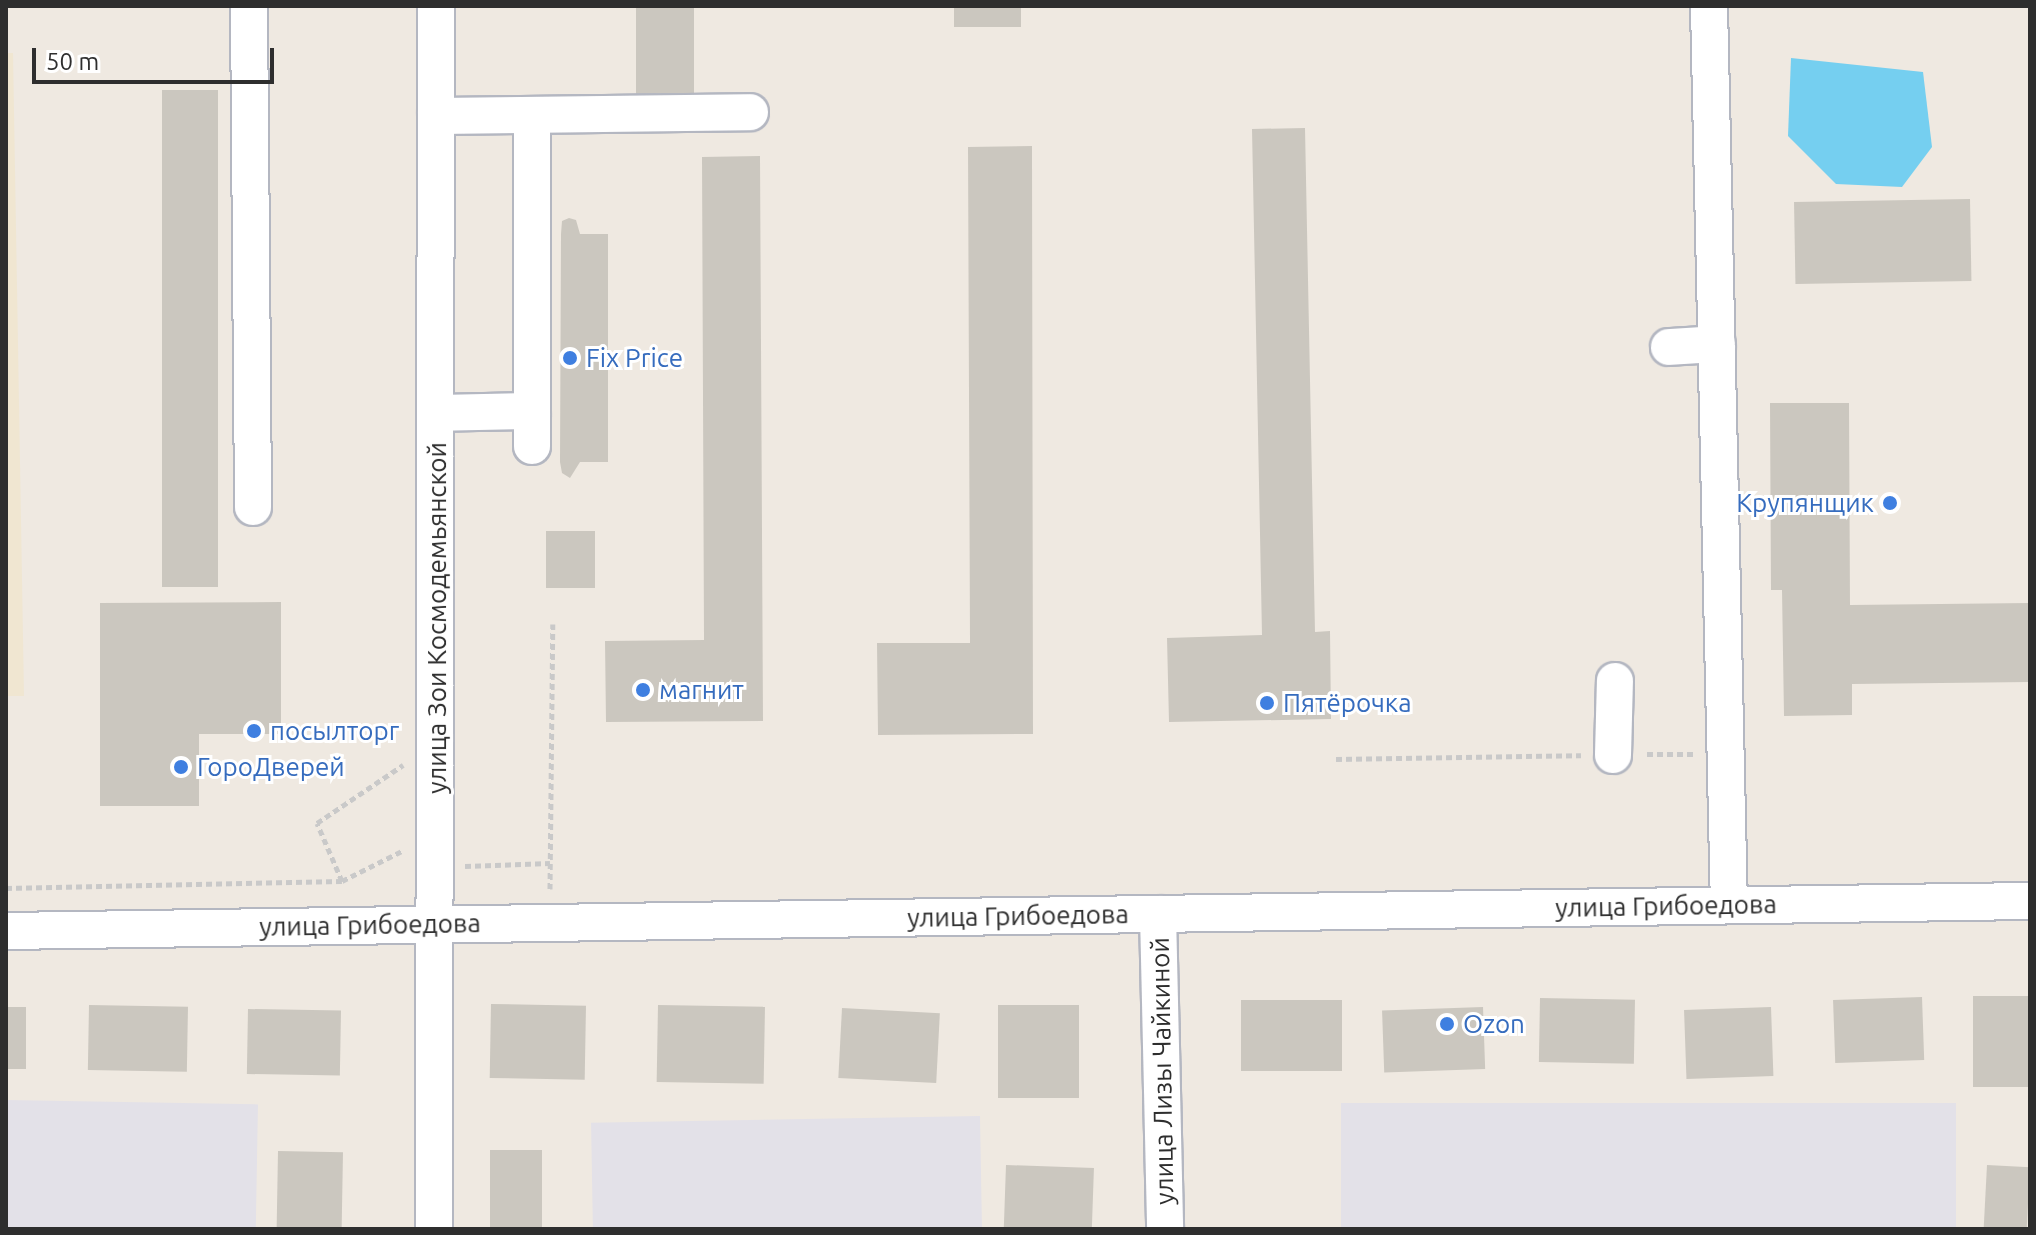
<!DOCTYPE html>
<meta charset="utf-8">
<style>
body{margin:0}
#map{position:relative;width:2036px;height:1235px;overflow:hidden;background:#efe9e1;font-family:Ubuntu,sans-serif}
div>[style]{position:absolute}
.industrial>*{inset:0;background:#e3e1e8;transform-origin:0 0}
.education>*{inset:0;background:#f0e6d1}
.water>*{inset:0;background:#75cff0}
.building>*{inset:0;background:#cbc7bf;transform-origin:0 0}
.path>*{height:5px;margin-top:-2.5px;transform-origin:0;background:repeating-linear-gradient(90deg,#c9c9c9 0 6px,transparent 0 10px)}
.roads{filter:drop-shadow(2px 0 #b4b7c1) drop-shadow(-2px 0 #b4b7c1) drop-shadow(0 2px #b4b7c1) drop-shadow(0 -2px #b4b7c1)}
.minor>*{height:36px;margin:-18px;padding:0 18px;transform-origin:18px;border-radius:18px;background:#fff}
.dots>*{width:22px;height:22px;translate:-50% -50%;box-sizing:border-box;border:4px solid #fff;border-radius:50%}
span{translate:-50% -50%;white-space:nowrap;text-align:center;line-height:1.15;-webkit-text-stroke:6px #fff;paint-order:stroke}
.shop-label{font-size:26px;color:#366cbe}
.left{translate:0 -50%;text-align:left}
.right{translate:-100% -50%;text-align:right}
.street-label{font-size:26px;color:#2e2e2e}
.frame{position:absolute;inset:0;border:8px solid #2e2e2e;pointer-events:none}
.scale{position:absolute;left:32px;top:48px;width:242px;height:36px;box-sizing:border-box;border:4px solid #2e2e2e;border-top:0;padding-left:10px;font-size:24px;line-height:28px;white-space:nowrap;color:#2e2e2e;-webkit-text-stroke:6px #fff;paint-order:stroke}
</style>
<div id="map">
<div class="industrial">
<i style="left:6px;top:1100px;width:252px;height:129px;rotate:1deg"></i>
<i style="left:1956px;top:1103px;width:126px;height:615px;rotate:90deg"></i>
<i style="left:980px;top:1116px;width:113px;height:389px;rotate:89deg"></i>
</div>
<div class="education">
<i style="clip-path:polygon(6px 53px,13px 53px,24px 696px,6px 696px)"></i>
</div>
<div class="water">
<i style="clip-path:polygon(1791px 58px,1923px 72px,1932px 147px,1902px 187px,1836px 184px,1788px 136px)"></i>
</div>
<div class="building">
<i style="left:636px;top:6px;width:58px;height:89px"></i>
<i style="left:954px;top:6px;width:67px;height:21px"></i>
<i style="left:162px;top:90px;width:56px;height:497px"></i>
<i style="clip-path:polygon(1305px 128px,1315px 632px,1330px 631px,1331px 719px,1169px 722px,1167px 638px,1262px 635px,1252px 129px)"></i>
<i style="clip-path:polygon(1032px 146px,1033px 734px,878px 735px,877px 643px,970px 643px,968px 147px)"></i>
<i style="clip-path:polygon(760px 156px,763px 721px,606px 722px,605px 641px,704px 640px,702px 157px)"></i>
<i style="left:1970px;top:199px;width:82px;height:176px;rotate:89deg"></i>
<i style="clip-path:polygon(569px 218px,576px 220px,580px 234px,608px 234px,608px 462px,580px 462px,570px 478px,562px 473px,560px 462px,561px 234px,562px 221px)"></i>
<i style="clip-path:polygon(1770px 403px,1849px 403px,1850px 605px,2030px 603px,2030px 682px,1852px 684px,1852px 715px,1784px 716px,1782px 590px,1771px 590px)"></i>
<i style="left:546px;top:531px;width:49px;height:57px"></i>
<i style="clip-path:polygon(281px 602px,281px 734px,199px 734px,199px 806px,100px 806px,100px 603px)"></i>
<i style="left:2030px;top:996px;width:91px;height:57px;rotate:90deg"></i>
<i style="left:1922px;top:997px;width:63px;height:89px;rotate:88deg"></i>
<i style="left:1540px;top:998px;width:95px;height:64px;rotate:1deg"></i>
<i style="left:1342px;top:1000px;width:71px;height:101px;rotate:90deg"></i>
<i style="left:491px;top:1004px;width:95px;height:74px;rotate:1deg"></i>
<i style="left:89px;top:1005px;width:99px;height:65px;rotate:1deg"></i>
<i style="left:658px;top:1005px;width:107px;height:77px;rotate:1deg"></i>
<i style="left:998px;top:1005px;width:81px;height:93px"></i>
<i style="left:6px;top:1007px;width:20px;height:62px"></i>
<i style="left:1483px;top:1007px;width:62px;height:101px;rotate:88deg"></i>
<i style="left:1771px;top:1007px;width:69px;height:87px;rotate:88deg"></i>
<i style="left:842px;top:1008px;width:98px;height:70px;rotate:3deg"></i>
<i style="left:248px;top:1009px;width:93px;height:65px;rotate:1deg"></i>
<i style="left:490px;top:1150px;width:52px;height:79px"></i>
<i style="left:278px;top:1151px;width:65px;height:78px;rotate:1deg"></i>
<i style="left:1006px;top:1165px;width:88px;height:64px;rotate:2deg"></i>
<i style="left:1987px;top:1165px;width:43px;height:64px;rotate:3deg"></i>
</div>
<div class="path">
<i style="left:1647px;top:754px;width:46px"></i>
<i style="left:1336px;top:759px;width:245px;rotate:-0.9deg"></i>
<i style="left:465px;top:866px;width:85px;rotate:-2deg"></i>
<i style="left:342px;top:881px;width:63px;rotate:-113.3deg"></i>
<i style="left:317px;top:823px;width:104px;rotate:-34deg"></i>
<i style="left:6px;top:888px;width:336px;rotate:-1.2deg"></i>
<i style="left:342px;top:881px;width:67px;rotate:-26.6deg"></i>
<i style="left:550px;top:889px;width:265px;rotate:-89.4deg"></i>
</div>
<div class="roads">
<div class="minor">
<i style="left:249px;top:6px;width:501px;rotate:89.54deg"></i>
<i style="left:1709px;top:6px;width:899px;rotate:88.73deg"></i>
<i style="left:532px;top:115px;width:331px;rotate:90deg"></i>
<i style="left:436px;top:116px;width:314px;rotate:-0.7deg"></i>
<i style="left:1669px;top:347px;width:48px;rotate:-3.6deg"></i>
<i style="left:436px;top:413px;width:96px;rotate:-1.2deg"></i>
<i style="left:1613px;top:755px;width:74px;rotate:-88.5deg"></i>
<i style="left:1158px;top:914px;width:315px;rotate:88.7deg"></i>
<i style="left:6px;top:931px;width:2024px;rotate:-0.85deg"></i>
<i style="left:434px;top:1229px;width:1223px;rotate:-89.91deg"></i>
</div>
</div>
<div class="dots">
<i style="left:570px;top:358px;background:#3f7fe0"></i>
<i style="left:1890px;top:503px;background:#3f7fe0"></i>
<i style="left:643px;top:690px;background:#3f7fe0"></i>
<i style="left:1267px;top:703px;background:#3f7fe0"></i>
<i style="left:254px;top:731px;background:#3f7fe0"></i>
<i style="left:181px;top:767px;background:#3f7fe0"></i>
<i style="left:1447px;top:1024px;background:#3f7fe0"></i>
</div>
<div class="shop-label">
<span class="left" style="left:586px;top:358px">Fix Price</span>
<span class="right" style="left:1874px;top:503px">Крупянщик</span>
<span class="left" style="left:659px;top:690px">магнит</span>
<span class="left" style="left:1283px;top:703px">Пятёрочка</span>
<span class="left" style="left:270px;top:731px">посылторг</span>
<span class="left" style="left:197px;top:767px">ГороДверей</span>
<span class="left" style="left:1463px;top:1024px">Ozon</span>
</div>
<div class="street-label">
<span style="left:437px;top:618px;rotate:-90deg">улица Зои Космодемьянской</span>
<span style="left:1666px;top:906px;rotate:-1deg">улица Грибоедова</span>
<span style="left:1018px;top:916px;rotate:-1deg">улица Грибоедова</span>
<span style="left:370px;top:925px;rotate:-1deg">улица Грибоедова</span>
<span style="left:1162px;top:1071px;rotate:-91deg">улица Лизы Чайкиной</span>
</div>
<div class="frame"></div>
<div class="scale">50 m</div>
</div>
